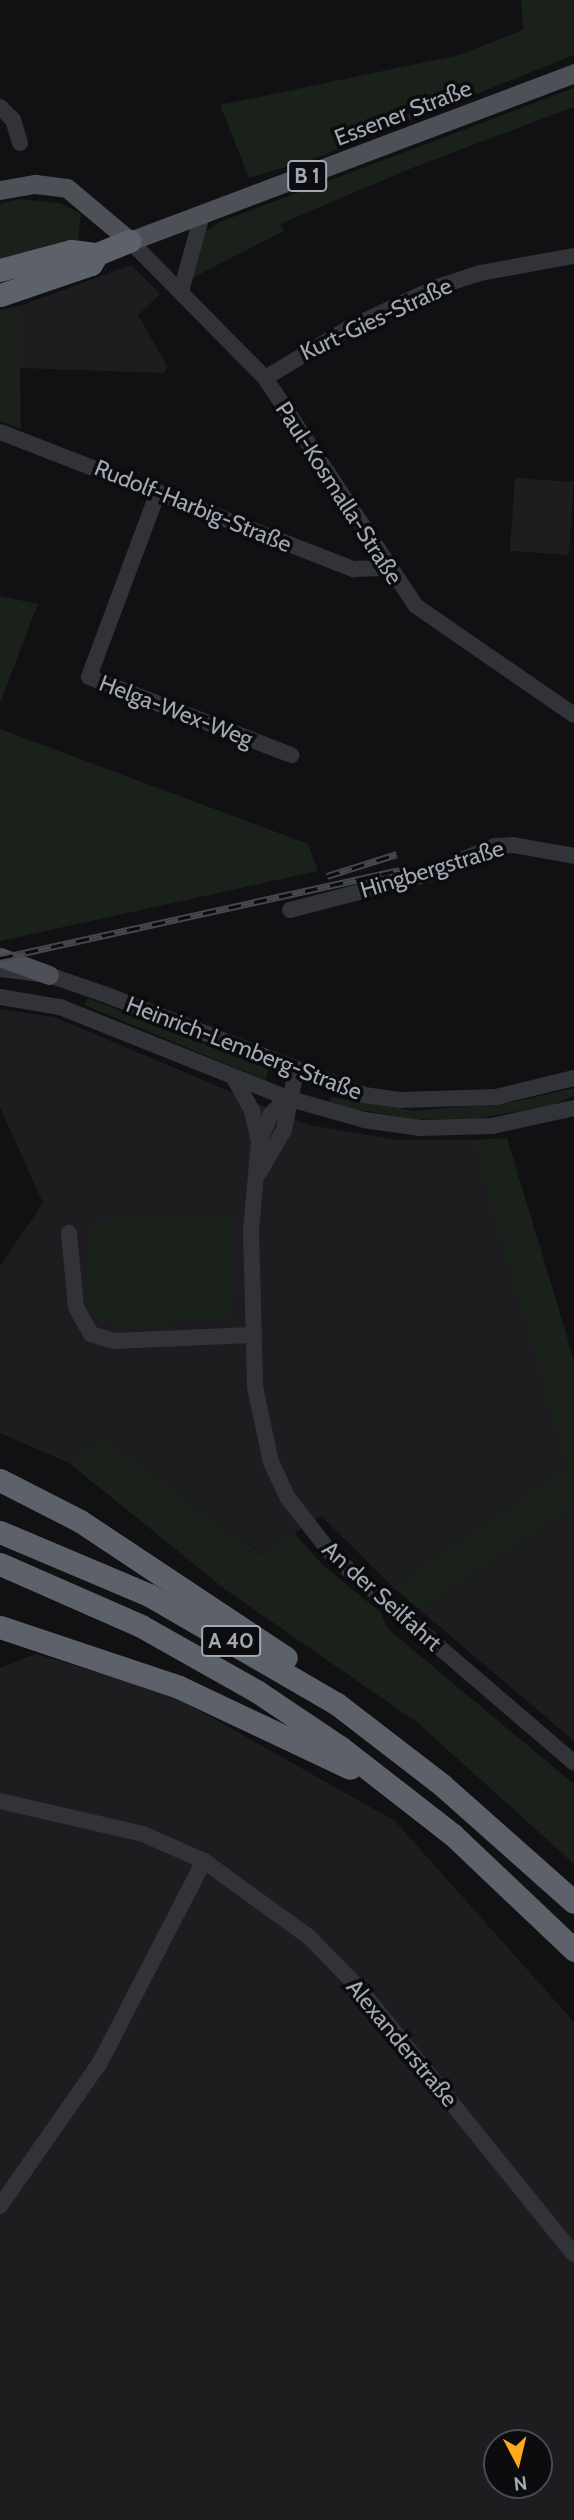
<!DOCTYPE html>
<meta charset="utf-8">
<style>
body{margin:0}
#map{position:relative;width:574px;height:2520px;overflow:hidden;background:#111113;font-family:Cabin,sans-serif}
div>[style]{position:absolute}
.built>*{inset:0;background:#1d1d20;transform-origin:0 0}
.green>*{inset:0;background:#19211a}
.minor>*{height:16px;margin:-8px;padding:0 8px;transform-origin:8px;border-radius:8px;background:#323338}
.major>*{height:19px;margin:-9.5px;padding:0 9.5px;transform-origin:9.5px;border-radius:9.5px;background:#4d5057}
.highway>*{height:23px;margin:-11.5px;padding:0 11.5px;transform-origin:11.5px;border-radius:11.5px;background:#5d6169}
.rail>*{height:7px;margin-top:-3.5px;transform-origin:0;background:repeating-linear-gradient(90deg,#0c0c0e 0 13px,#44474d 0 26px);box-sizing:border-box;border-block:2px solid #44474d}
span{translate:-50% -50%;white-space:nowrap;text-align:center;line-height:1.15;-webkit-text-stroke:7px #0c0c0e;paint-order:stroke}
.shield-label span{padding:2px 5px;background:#0c0c0e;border:2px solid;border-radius:5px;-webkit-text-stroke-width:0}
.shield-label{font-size:21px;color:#a1a8b4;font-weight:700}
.street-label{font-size:23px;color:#a1a8b4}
.north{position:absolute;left:483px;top:2429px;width:70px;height:70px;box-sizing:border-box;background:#0c0c0e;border:2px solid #484a50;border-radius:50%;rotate:173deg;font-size:19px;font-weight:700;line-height:28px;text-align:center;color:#a1a8b4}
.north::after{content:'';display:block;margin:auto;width:24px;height:32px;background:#ffa91d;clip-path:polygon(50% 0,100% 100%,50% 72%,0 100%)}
</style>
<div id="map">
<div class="built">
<i style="clip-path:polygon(131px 265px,160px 294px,138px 315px,167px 366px,164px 373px,20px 368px,20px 306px)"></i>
<i style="left:515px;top:478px;width:59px;height:73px;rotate:4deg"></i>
<i style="clip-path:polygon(0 1009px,54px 1017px,309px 1125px,397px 1140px,471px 1140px,569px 1468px,393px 1587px,321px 1516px,262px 1554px,102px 1439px,69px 1463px,0 1433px,0 1266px,43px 1203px,0 1107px)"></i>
<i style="clip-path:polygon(574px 1506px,574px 1741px,420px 1610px)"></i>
<i style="clip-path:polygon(evenodd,36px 1654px,170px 1694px,395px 1821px,574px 2022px,574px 2520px,0 2520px,0 1668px,36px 1654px,497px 2443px,539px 2443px,539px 2485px,497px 2485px,497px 2443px)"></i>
</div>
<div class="green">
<i style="clip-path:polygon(521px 0,574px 0,574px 55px,319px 157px,249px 178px,220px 105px,459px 55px,523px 30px)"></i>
<i style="clip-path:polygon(574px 88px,574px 107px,412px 168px,280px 224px,284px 231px,192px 278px,197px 247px,206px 231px,220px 222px)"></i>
<i style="clip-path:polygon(20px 199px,60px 203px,81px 214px,78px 242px,0 259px,0 204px)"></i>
<i style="clip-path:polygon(20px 306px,20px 368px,21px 429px,0 421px,0 310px)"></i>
<i style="clip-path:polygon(0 596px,38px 604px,0 703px)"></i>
<i style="clip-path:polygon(0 729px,308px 844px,318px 871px,0 941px)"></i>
<i style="clip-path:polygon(88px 998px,269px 1069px,265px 1080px,84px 1005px)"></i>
<i style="clip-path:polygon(574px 1088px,574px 1096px,549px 1106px,474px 1119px,414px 1119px,329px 1105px,331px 1097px,415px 1111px,514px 1102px)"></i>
<i style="clip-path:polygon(507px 1138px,574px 1360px,574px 1506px,420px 1610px,393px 1587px,568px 1468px,471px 1140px)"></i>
<i style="clip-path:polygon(234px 1216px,234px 1301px,233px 1313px,224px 1320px,121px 1325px,98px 1319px,89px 1299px,87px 1255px,93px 1221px)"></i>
<i style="clip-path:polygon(102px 1438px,261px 1554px,294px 1533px,323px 1565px,381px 1613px,388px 1629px,574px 1784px,574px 1864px,418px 1723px,226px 1590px,69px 1463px)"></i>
</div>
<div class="minor">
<i style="left:0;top:107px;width:18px;rotate:45deg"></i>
<i style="left:13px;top:120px;width:24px;rotate:73deg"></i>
<i style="left:130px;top:241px;width:192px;rotate:45.4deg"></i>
<i style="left:265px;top:378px;width:273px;rotate:56.5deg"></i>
<i style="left:416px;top:606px;width:192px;rotate:34.6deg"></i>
<i style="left:181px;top:291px;width:79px;rotate:-74.6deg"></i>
<i style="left:265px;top:378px;width:98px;rotate:-30.8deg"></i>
<i style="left:349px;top:328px;width:97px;rotate:-25deg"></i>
<i style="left:437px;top:287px;width:45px;rotate:-18deg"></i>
<i style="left:480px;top:273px;width:96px;rotate:-10.3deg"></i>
<i style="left:0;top:432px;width:380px;rotate:21.2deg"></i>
<i style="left:354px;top:569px;width:35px;rotate:-2deg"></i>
<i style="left:158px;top:492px;width:197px;rotate:110.5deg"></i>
<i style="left:89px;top:677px;width:217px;rotate:21.1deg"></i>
<i style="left:290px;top:910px;width:143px;rotate:-14.6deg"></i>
<i style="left:428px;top:874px;width:73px;rotate:-22.7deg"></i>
<i style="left:495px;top:846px;width:18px;rotate:-3deg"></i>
<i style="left:513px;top:845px;width:62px;rotate:10.2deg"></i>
<i style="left:0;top:969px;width:49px;rotate:7deg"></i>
<i style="left:49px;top:975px;width:58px;rotate:19.1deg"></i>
<i style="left:104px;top:994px;width:279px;rotate:21.2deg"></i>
<i style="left:364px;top:1095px;width:36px;rotate:8deg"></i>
<i style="left:400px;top:1100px;width:96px;rotate:-1.8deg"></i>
<i style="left:496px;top:1097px;width:80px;rotate:-13.7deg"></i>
<i style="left:0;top:997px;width:61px;rotate:9.5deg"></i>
<i style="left:60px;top:1007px;width:245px;rotate:21.8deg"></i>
<i style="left:287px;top:1098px;width:80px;rotate:15.9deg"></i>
<i style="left:364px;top:1120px;width:57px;rotate:8.1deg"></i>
<i style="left:420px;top:1128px;width:72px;rotate:-1.6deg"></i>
<i style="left:492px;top:1126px;width:84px;rotate:-12.4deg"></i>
<i style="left:234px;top:1078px;width:38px;rotate:61deg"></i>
<i style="left:252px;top:1111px;width:32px;rotate:77deg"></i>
<i style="left:287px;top:1098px;width:23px;rotate:135deg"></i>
<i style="left:271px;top:1114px;width:30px;rotate:113deg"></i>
<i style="left:259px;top:1142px;width:88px;rotate:95.2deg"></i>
<i style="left:251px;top:1230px;width:157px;rotate:88.5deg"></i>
<i style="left:255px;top:1387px;width:77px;rotate:78deg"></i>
<i style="left:271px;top:1462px;width:40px;rotate:65deg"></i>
<i style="left:288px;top:1498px;width:75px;rotate:52.1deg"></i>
<i style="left:334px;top:1557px;width:316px;rotate:40.6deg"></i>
<i style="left:259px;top:1173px;width:50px;rotate:-59.8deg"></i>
<i style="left:284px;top:1130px;width:59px;rotate:-78.3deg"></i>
<i style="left:69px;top:1233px;width:74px;rotate:84.6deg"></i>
<i style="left:76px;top:1307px;width:31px;rotate:61deg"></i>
<i style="left:91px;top:1334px;width:24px;rotate:17deg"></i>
<i style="left:114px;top:1341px;width:138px;rotate:-2.5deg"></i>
<i style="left:0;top:1801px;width:147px;rotate:13deg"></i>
<i style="left:143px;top:1834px;width:67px;rotate:23.9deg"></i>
<i style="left:204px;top:1861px;width:229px;rotate:117.3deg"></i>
<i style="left:99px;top:2064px;width:173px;rotate:124.9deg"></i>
<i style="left:204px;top:1861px;width:130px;rotate:35.9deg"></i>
<i style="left:309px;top:1937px;width:71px;rotate:45.6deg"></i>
<i style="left:359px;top:1988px;width:342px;rotate:51.1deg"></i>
</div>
<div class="major">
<i style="left:0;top:190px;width:36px;rotate:-10deg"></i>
<i style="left:35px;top:184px;width:32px;rotate:7deg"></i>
<i style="left:67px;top:188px;width:82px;rotate:40.1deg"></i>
<i style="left:130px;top:241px;width:475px;rotate:-20.7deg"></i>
<i style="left:0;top:957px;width:52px;rotate:20.2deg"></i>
</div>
<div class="highway">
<i style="left:0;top:270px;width:73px;rotate:-15deg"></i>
<i style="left:71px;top:251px;width:26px;rotate:7deg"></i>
<i style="left:97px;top:254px;width:35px;rotate:-22deg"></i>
<i style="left:0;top:295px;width:96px;rotate:-18.8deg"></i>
<i style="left:91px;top:264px;width:12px;rotate:-59deg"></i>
<i style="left:0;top:1480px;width:90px;rotate:27.1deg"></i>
<i style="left:80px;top:1521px;width:247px;rotate:33.6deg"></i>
<i style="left:0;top:1532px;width:162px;rotate:22.9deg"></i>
<i style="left:149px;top:1595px;width:217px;rotate:30.1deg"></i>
<i style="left:337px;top:1704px;width:133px;rotate:37.6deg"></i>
<i style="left:442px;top:1785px;width:176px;rotate:41.6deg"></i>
<i style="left:0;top:1564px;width:154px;rotate:23.7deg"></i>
<i style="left:141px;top:1626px;width:134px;rotate:29.4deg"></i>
<i style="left:258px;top:1692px;width:99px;rotate:33.9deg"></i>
<i style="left:340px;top:1747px;width:143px;rotate:37.9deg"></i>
<i style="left:453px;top:1835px;width:167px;rotate:43.5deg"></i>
<i style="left:0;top:1627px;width:189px;rotate:18.5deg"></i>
<i style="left:179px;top:1687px;width:189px;rotate:25.3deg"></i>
</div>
<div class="rail">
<i style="left:327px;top:876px;width:73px;rotate:-17.4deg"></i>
<i style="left:0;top:958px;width:411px;rotate:-12.4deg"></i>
</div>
<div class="shield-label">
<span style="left:307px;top:176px">B 1</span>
<span style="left:231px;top:1641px">A 40</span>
</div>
<div class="street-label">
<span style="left:403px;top:113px;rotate:-21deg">Essener Straße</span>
<span style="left:376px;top:319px;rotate:-25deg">Kurt-Gies-Straße</span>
<span style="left:339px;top:493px;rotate:57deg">Paul-Kosmalla-Straße</span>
<span style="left:193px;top:506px;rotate:22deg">Rudolf-Harbig-Straße</span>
<span style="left:176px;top:711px;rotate:21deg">Helga-Wex-Weg</span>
<span style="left:432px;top:869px;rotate:-17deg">Hingbergstraße</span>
<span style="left:244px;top:1048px;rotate:21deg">Heinrich-Lemberg-Straße</span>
<span style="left:382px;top:1596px;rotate:42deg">An der Seilfahrt</span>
<span style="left:402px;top:2043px;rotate:50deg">Alexanderstraße</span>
</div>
<div class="north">N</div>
</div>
